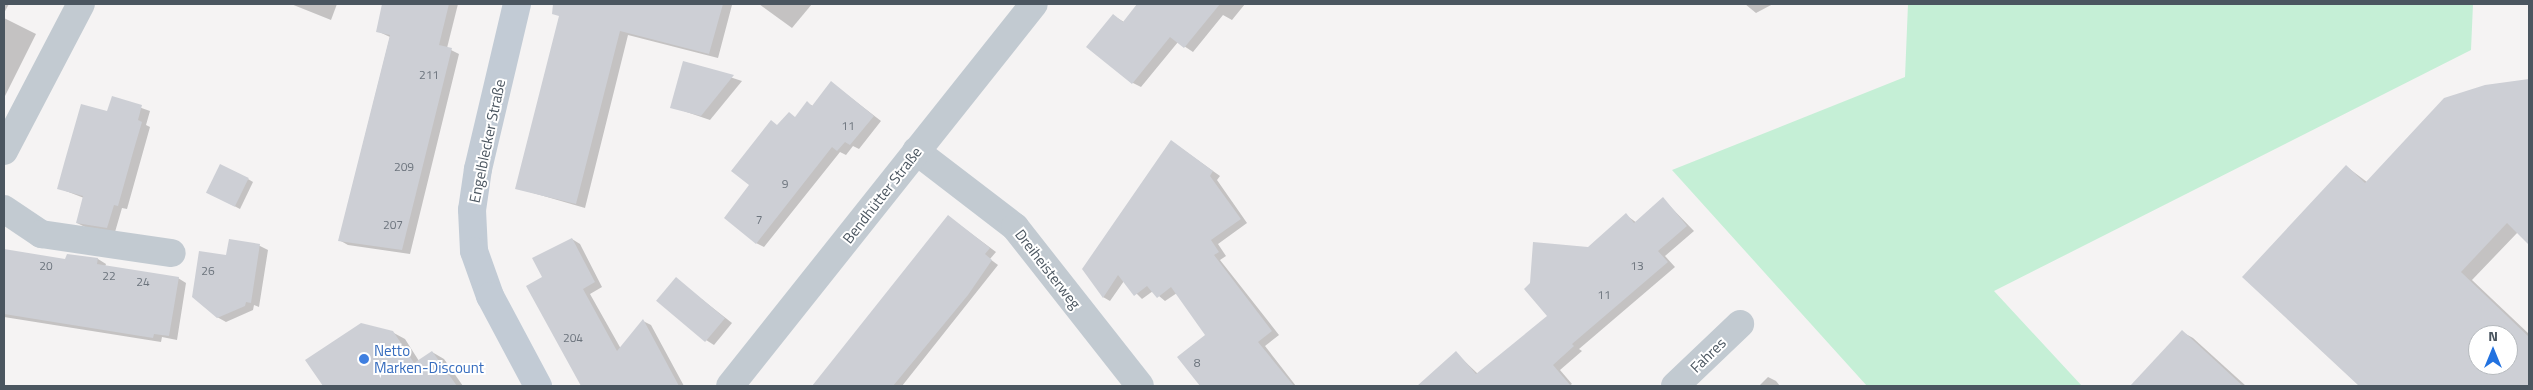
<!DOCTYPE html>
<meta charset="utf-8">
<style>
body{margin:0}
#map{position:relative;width:2533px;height:390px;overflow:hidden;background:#f5f3f3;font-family:"Titillium Web",sans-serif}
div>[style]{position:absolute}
.green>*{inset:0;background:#c5efd6}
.shadow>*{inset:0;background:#0003}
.building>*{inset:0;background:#cdcfd5;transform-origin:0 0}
.street>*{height:28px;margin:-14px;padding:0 14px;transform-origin:14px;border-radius:14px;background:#c2cad1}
.secondary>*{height:28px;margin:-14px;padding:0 14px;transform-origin:14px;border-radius:14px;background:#c2cbd5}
.dots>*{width:14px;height:14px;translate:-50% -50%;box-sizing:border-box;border:2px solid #fff;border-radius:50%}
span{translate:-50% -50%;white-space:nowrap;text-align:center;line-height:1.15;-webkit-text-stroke:4px #fff;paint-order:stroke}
.number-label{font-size:12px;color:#6c747d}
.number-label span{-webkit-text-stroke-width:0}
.street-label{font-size:15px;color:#4b5660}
.shop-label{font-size:15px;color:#366cbe}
.left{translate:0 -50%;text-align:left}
.frame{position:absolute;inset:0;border:5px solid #4b5660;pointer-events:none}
.north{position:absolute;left:2468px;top:325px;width:50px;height:50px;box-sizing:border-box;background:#fff;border:1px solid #b7bbbf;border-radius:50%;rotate:0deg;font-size:14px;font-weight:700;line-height:20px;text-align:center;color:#4b5660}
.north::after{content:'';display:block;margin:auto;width:18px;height:22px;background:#2272e0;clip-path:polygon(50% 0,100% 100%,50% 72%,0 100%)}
</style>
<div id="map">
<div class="green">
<i style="clip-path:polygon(1908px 4px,2473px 4px,2471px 50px,1994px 291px,2082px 386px,1867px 386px,1672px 170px,1905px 77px)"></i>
</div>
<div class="shadow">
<i style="clip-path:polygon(4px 4px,9px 4px,4px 13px)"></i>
<i style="clip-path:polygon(291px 4px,337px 4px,331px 20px)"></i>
<i style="clip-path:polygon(384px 4px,458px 4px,447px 48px,459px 54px,410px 254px,348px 245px,339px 240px,390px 37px,377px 31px)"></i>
<i style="clip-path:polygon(563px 4px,732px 5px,718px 58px,628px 35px,585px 208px,516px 188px)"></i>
<i style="clip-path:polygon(759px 4px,812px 4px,792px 28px)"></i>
<i style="clip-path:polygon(1139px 4px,1245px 4px,1232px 20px,1223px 15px,1193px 52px,1178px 42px,1141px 87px,1133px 83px,1114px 16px,1124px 22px)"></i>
<i style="clip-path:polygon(1745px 4px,1773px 4px,1756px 13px)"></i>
<i style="clip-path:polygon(4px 18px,36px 34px,4px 98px)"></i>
<i style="clip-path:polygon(684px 62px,742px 81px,710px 120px,672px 107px)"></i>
<i style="clip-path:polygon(evenodd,2529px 80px,2529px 243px,2518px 232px,2472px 280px,2529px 334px,2529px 386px,2360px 386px,2244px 277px,2347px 167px,2367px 182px,2486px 86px,2529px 80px,2478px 335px,2508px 335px,2508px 365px,2478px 365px,2478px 335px)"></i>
<i style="clip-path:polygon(832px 83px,881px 121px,859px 149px,853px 146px,846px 155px,840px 152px,764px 247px,756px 243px,751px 185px,778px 126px,796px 118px,807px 103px,813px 106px)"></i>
<i style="clip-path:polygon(113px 98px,150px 111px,146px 125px,150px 127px,127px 209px,122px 208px,115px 232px,85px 227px,77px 223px,84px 198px,58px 188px,108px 113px)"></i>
<i style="clip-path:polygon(1178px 146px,1220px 176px,1217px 180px,1247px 223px,1218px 244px,1226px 256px,1220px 260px,1279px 335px,1265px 346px,1296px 386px,1201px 386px,1178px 357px,1207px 335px,1177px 293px,1165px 301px,1153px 291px,1142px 299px,1124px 281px,1110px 301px,1103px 297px)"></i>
<i style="clip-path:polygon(248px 179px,253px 182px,240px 209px,213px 195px)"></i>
<i style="clip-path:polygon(1663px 199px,1694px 231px,1665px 256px,1675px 267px,1579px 349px,1582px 351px,1560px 370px,1572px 384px,1569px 386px,1418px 386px,1456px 353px,1478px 374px,1549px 317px,1588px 248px,1626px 215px,1637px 223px)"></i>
<i style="clip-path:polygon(949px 217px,996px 252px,990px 259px,998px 265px,902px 386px,814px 386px)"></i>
<i style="clip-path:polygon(572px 239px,580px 244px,602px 287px,590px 294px,621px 349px,643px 321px,651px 325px,684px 386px,582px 386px,528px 286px,544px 277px)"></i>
<i style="clip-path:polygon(230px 241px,260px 246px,268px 250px,259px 307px,254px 305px,253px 310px,226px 322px,217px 317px)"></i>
<i style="clip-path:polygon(4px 250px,66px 260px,68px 255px,98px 259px,106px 264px,105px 267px,178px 278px,186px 283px,177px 340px,162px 337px,161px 342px,4px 317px)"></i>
<i style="clip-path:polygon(676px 279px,732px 323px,714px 345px,706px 340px)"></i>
<i style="clip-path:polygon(392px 332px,405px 339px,419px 361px,432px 352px,444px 359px,463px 386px,324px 386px,307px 361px)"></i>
<i style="clip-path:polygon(2182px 332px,2193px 338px,2246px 386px,2132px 386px)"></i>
<i style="clip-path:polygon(1768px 377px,1776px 381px,1780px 386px,1759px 386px)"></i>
</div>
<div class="building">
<i style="clip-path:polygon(382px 4px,449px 4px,439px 45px,452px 48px,402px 250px,338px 241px,390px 35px,376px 32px)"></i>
<i style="clip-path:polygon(553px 4px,723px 4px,709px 54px,620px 31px,576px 204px,515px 189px,559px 16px,552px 14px)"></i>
<i style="clip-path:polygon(1137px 4px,1220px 4px,1184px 48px,1170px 37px,1132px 84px,1086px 47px,1113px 14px,1123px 22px)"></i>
<i style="clip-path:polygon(683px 61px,734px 75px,701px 116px,670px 108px)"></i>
<i style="clip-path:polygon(evenodd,2529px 79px,2529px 245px,2507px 223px,2461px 272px,2529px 337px,2529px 386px,2359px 386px,2242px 277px,2346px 165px,2365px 183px,2444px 98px,2485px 85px,2529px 79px,2478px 335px,2508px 335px,2508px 365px,2478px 365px,2478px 335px)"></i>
<i style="clip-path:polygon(831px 81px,874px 116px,850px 145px,845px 142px,837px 151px,832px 147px,756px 244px,724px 218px,749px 185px,731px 171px,771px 120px,777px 125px,789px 112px,795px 117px,807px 101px,812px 106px)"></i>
<i style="clip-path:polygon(112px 96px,142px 105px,138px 120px,142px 122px,134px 149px,118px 206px,114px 205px,107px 228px,76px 223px,83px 196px,57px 189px,65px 160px,81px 104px,107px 111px)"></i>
<i style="clip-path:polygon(1171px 140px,1213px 171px,1210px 176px,1241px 219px,1211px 240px,1219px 252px,1214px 255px,1272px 331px,1258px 342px,1294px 386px,1200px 386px,1177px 357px,1205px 335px,1171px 287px,1157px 298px,1147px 286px,1134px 296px,1118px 275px,1103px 298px,1082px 269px)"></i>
<i style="left:220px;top:164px;width:32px;height:32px;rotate:26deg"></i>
<i style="clip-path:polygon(1663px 197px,1687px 226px,1658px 251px,1668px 262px,1572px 344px,1574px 346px,1553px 365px,1571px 386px,1417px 386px,1456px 351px,1476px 374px,1547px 316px,1524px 289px,1530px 283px,1533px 242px,1588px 247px,1626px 213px,1634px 223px)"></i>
<i style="clip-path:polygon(948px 215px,990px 248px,985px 254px,992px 260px,968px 295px,893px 386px,812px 386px)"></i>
<i style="clip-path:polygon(572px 238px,595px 282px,583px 289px,617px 351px,643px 319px,679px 386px,581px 386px,526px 286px,542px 277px,532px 258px)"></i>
<i style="clip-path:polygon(229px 239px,260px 244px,251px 303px,246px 302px,245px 306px,217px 318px,192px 297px,199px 251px,226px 255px)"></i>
<i style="clip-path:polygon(4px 249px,65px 259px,67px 254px,98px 258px,97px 264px,179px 277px,169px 336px,154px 334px,153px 338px,4px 314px)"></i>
<i style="left:676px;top:277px;width:64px;height:31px;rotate:40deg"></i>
<i style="clip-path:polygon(361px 323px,393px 331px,414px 363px,432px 351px,457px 386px,323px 386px,305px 360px)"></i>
<i style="clip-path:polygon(2182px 330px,2243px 386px,2130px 386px)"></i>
</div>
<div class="street">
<i style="left:4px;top:151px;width:166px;rotate:-62.4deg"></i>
<i style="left:916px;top:151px;width:125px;rotate:37.5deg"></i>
<i style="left:1015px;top:227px;width:202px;rotate:51.8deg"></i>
<i style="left:4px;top:209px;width:45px;rotate:34deg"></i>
<i style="left:41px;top:234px;width:132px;rotate:8.3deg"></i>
<i style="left:730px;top:386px;width:488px;rotate:-51.5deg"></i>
<i style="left:1675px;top:386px;width:90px;rotate:-43.6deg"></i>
</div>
<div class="secondary">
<i style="left:517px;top:4px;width:170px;rotate:103.3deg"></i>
<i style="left:478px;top:169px;width:41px;rotate:98.3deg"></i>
<i style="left:472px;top:210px;width:41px;rotate:87.2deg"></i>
<i style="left:474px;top:251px;width:48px;rotate:70.4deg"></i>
<i style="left:490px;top:296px;width:102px;rotate:61.9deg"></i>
</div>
<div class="dots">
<i style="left:364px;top:359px;background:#3f7fe0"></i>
</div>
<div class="number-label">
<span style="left:429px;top:75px">211</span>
<span style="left:848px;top:126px">11</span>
<span style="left:404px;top:167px">209</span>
<span style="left:785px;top:184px">9</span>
<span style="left:759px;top:220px">7</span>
<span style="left:393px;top:225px">207</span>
<span style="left:46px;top:266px">20</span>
<span style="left:1637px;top:266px">13</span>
<span style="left:208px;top:271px">26</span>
<span style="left:109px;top:276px">22</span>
<span style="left:143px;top:282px">24</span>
<span style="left:1604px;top:295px">11</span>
<span style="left:573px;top:338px">204</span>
<span style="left:1197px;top:363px">8</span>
</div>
<div class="street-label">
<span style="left:487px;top:141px;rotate:-78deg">Engelblecker Straße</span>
<span style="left:882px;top:195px;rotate:-52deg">Bendhütter Straße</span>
<span style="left:1048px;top:269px;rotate:52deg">Dreiheisterweg</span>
<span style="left:1708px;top:355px;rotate:-44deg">Fahres</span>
</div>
<div class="shop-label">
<span class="left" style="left:374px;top:359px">Netto<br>Marken-Discount</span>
</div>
<div class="frame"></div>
<div class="north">N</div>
</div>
